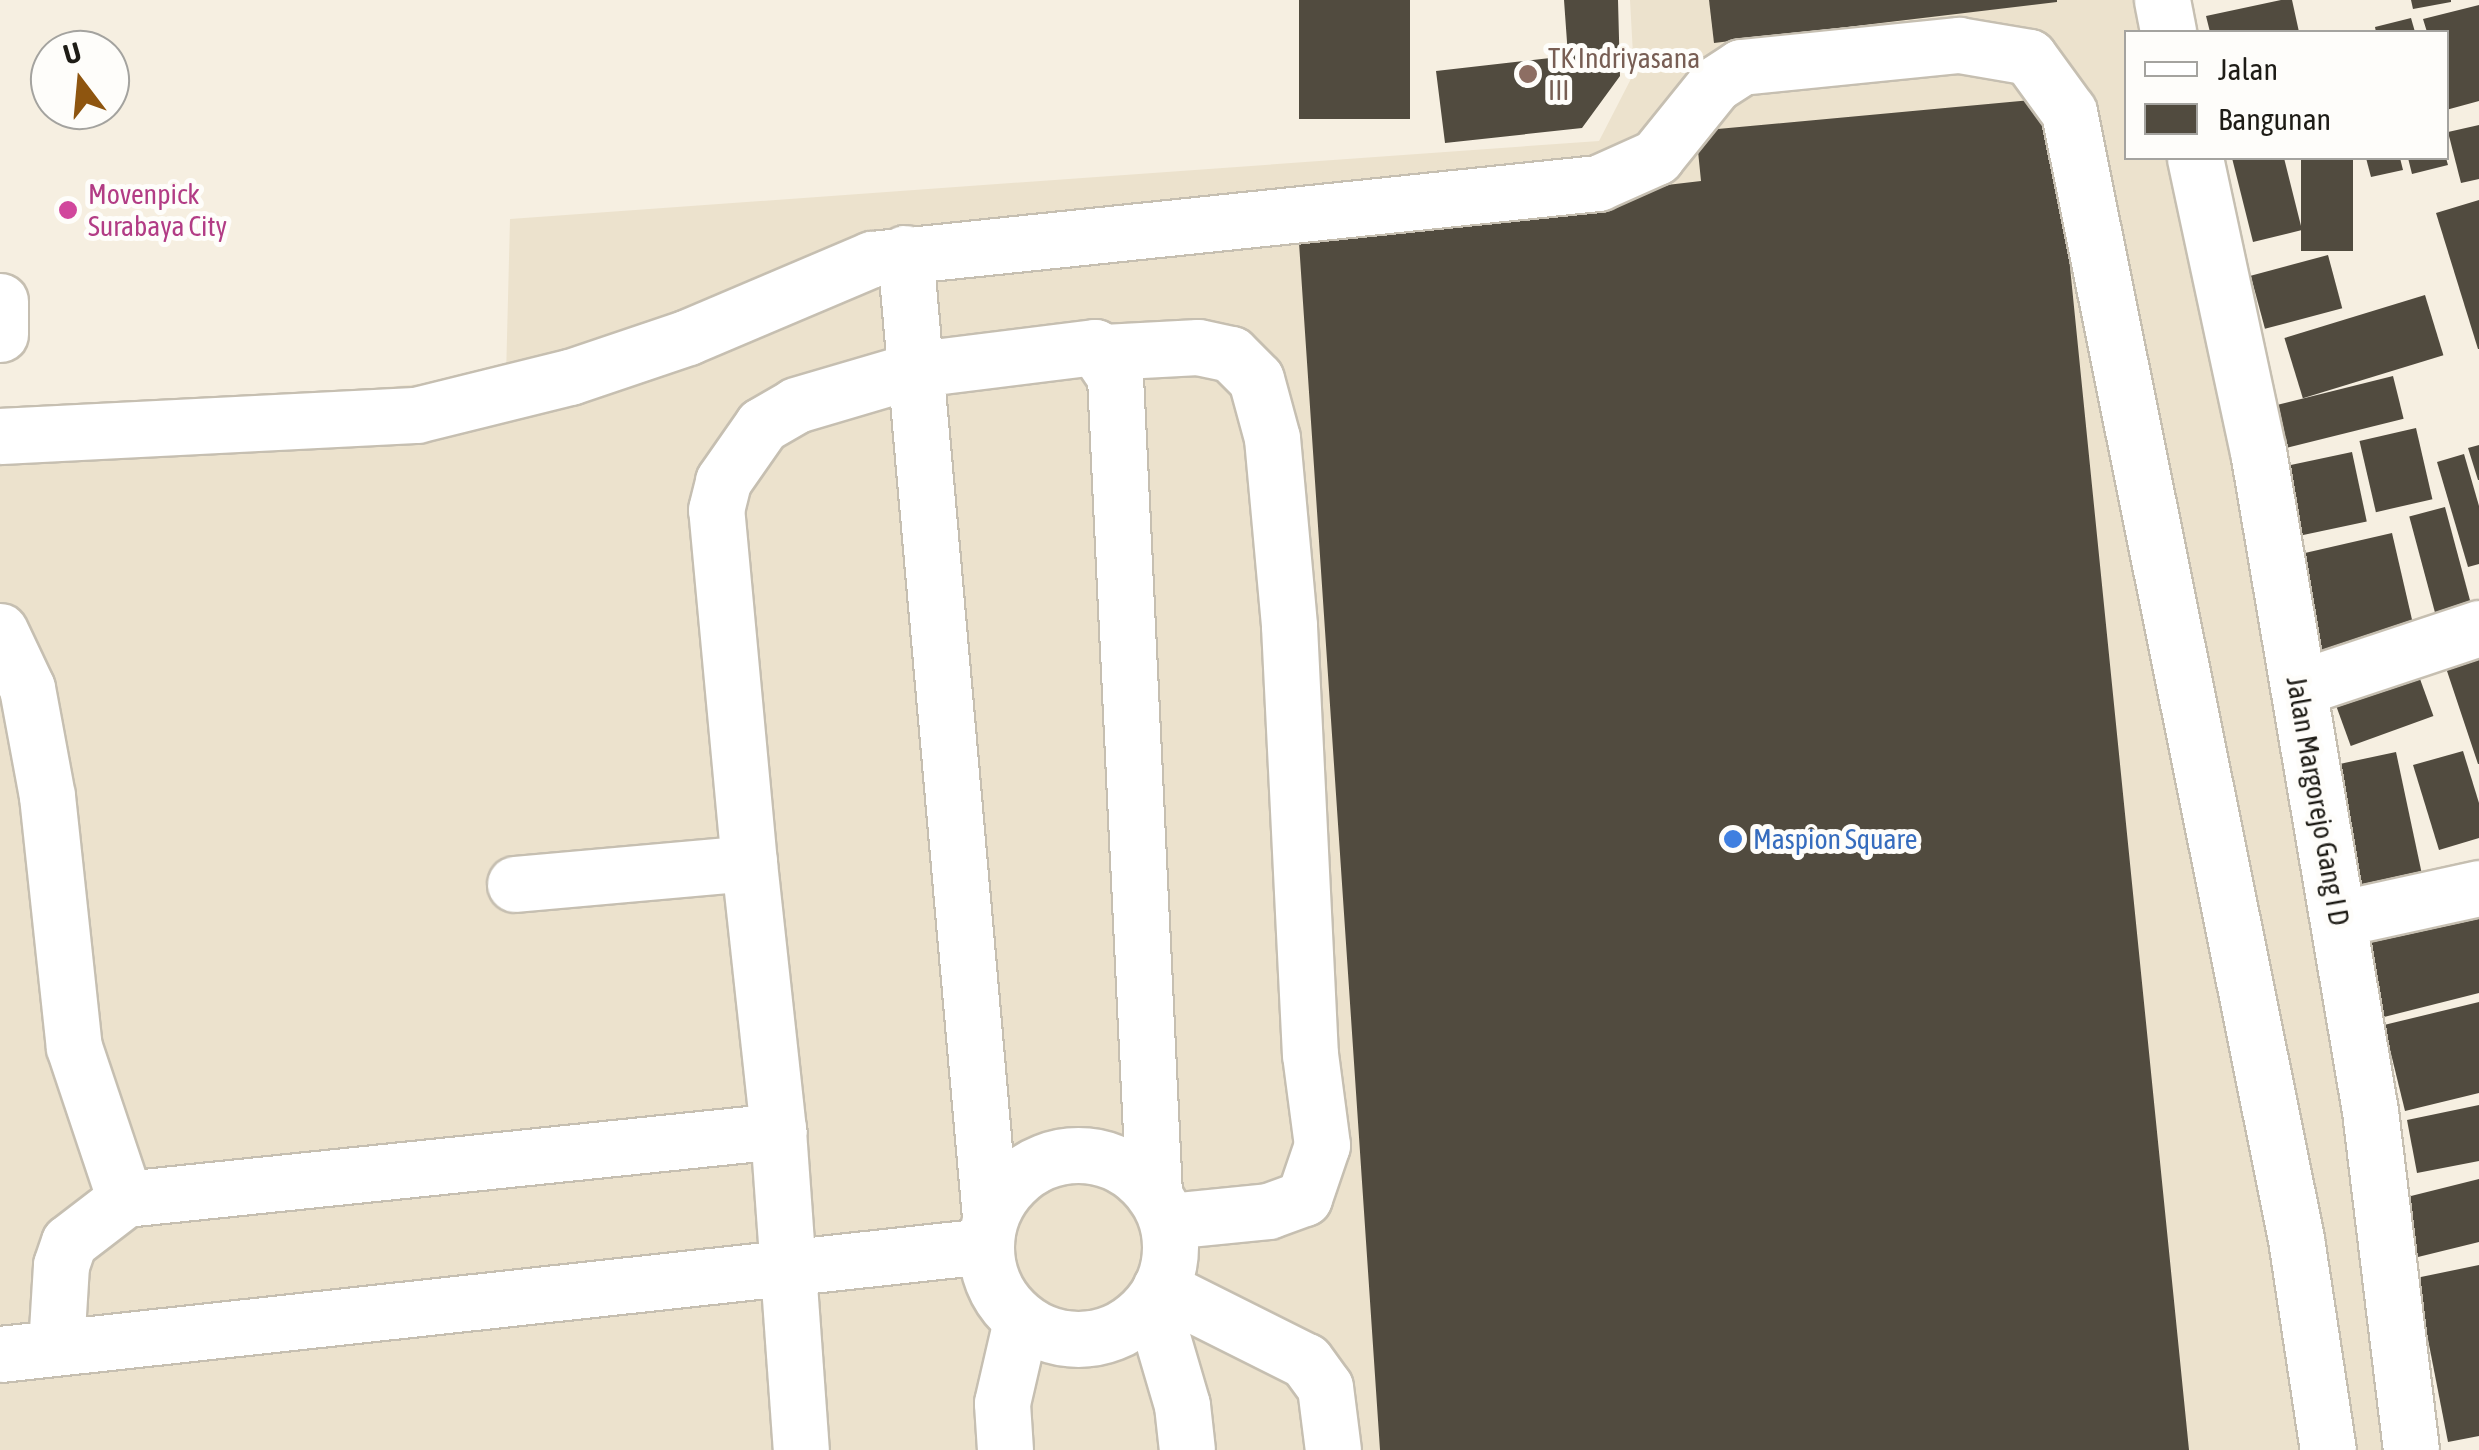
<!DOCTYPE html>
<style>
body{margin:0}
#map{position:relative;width:2479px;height:1450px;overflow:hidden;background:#f6efe1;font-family:"Asap Condensed",sans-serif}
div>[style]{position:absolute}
.built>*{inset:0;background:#ece2cd}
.building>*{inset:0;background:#514b3f;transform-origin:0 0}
.roads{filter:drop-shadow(2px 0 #c6bfb1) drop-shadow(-2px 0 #c6bfb1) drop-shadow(0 2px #c6bfb1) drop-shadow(0 -2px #c6bfb1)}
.minor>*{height:55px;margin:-27.5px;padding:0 27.5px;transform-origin:27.5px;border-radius:27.5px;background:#fff}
.minor>.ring{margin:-27.5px;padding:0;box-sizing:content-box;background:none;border:55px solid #fff;border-radius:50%}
.dots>*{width:28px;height:28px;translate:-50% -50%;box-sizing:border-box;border:5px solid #fefdfa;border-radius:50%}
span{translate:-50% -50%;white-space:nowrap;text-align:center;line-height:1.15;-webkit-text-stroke:10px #fefdfa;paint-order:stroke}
.education-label{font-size:28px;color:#785e54}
.left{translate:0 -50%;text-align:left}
.hotel-label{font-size:28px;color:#b23c85}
.street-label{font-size:28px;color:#1e1c16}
.shop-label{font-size:28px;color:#366cbe}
.legend{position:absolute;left:2124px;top:30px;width:325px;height:130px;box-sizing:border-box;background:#fefdfa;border:2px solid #a4a39f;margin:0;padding:12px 18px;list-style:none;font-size:30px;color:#1e1c16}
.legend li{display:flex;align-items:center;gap:20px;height:50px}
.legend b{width:50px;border:2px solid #a4a39f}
.north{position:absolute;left:30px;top:30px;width:100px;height:100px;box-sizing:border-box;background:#fefdfa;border:2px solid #a4a39f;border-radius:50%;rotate:344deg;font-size:28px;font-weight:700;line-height:40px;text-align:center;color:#1e1c16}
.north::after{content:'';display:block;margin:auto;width:35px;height:45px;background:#8e550f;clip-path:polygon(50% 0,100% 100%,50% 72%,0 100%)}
</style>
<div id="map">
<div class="built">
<i style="clip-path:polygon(1630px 0,2182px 0,2188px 32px,2126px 32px,2126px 158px,2207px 158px,2409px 1450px,0 1450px,0 419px,506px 377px,510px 219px,1599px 141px,1634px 73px)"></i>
</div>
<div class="building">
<i style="left:1299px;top:0;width:111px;height:119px"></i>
<i style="clip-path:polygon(1564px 0,1618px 0,1620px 76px,1582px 128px,1445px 143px,1436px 71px,1568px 56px)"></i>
<i style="clip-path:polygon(1709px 0,2057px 0,2057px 2px,1714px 43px)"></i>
<i style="clip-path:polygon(2281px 0,2292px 0,2299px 32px,2210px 32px,2206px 16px)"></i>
<i style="clip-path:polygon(2411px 0,2451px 0,2451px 2px,2413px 9px)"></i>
<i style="clip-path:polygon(2479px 5px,2479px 101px,2446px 110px,2446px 32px,2427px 32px,2423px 19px)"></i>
<i style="clip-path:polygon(2411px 18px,2415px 32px,2376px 32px,2375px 27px)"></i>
<i style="clip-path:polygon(2053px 98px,2189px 1450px,1380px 1450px,1298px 228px,1701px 181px,1696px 131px)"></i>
<i style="clip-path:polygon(2479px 125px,2479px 179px,2461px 183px,2448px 132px)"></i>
<i style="clip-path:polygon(2232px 158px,2284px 158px,2302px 230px,2253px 242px)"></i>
<i style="left:2301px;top:158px;width:52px;height:93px"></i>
<i style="clip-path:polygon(2366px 158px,2400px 158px,2403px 170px,2371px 177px)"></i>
<i style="clip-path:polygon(2408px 158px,2446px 158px,2448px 165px,2412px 174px)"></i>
<i style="clip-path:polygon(2479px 200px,2479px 349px,2478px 349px,2436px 213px)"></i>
<i style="left:2328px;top:255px;width:55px;height:80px;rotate:75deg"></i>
<i style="left:2425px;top:295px;width:63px;height:147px;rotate:73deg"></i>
<i style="left:2393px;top:376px;width:44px;height:125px;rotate:76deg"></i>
<i style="left:2416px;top:428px;width:73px;height:58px;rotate:77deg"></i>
<i style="clip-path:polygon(2479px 445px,2479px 480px,2478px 480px,2468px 448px)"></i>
<i style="left:2352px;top:452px;width:71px;height:71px;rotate:78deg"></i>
<i style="clip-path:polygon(2464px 454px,2479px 506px,2479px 564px,2468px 567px,2437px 462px)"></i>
<i style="left:2445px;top:507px;width:116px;height:37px;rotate:75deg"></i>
<i style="left:2392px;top:533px;width:113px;height:105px;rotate:77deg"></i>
<i style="clip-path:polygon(2479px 637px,2479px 764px,2478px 764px,2440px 650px)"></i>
<i style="left:2416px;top:668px;width:51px;height:88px;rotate:70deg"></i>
<i style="clip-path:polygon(2463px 751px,2479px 803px,2479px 838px,2439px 850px,2413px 765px)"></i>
<i style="left:2396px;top:752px;width:130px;height:61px;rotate:78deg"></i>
<i style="clip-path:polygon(2479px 896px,2479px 993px,2384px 1017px,2360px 921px)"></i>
<i style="clip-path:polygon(2479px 1002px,2479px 1093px,2405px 1111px,2384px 1025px)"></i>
<i style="clip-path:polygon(2479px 1105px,2479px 1161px,2417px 1173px,2407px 1120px)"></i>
<i style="clip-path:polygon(2479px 1179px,2479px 1242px,2418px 1257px,2403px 1198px)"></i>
<i style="clip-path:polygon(2479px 1265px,2479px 1436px,2448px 1442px,2416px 1278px)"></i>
</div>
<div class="roads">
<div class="minor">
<i style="left:2162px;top:0;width:33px;rotate:79deg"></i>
<i style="left:2195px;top:158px;width:300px;rotate:77.9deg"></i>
<i style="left:2258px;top:451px;width:669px;rotate:80.37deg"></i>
<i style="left:2370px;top:1111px;width:341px;rotate:83.1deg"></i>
<i style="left:905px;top:253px;width:968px;rotate:84.96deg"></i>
<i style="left:0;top:301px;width:33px;rotate:90deg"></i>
<i style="left:1104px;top:352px;width:94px;rotate:-3deg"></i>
<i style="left:1198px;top:347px;width:34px;rotate:12deg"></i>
<i style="left:1231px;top:354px;width:35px;rotate:45deg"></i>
<i style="left:1256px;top:379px;width:61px;rotate:74.8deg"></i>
<i style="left:1272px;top:438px;width:189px;rotate:84.8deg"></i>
<i style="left:1289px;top:626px;width:429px;rotate:87.2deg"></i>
<i style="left:1310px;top:1054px;width:92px;rotate:82.5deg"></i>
<i style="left:1322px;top:1145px;width:56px;rotate:108.8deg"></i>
<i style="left:1304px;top:1198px;width:38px;rotate:160deg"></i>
<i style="left:1268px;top:1211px;width:101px;rotate:174.3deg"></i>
<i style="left:0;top:436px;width:417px;rotate:-2.9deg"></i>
<i style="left:416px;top:415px;width:159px;rotate:-13.9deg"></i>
<i style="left:570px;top:377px;width:125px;rotate:-18.7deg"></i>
<i style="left:688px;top:337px;width:200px;rotate:-23deg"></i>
<i style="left:872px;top:259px;width:730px;rotate:-5.98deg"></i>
<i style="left:1598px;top:183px;width:64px;rotate:-24.1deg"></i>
<i style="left:1656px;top:157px;width:94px;rotate:-51.1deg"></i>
<i style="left:1715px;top:84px;width:31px;rotate:-33deg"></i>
<i style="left:1741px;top:67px;width:219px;rotate:-5.8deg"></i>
<i style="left:1959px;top:45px;width:71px;rotate:9.7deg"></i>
<i style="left:2029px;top:57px;width:68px;rotate:54deg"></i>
<i style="left:2069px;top:112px;width:1150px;rotate:78.61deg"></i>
<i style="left:2296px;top:1239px;width:213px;rotate:81.4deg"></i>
<i style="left:0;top:631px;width:63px;rotate:64.7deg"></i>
<i style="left:27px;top:688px;width:110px;rotate:79.5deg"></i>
<i style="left:47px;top:796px;width:252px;rotate:83.9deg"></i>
<i style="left:74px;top:1047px;width:160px;rotate:71.5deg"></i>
<i style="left:2299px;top:688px;width:190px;rotate:-18.4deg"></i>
<i style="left:749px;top:863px;width:270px;rotate:83.8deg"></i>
<i style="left:515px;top:884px;width:235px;rotate:-5.1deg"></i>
<i style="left:749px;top:863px;width:355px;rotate:-95.3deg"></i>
<i style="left:716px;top:510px;width:30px;rotate:-76deg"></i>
<i style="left:723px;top:481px;width:68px;rotate:-55.1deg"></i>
<i style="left:762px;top:425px;width:39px;rotate:-30deg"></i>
<i style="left:796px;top:405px;width:127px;rotate:-16.4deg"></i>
<i style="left:918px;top:369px;width:178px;rotate:-7.1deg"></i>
<i style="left:1095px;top:347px;width:36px;rotate:56deg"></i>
<i style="left:1115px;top:377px;width:819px;rotate:87.27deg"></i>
<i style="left:2338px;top:919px;width:144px;rotate:-12.4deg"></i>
<i class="ring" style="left:986px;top:1155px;width:129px;height:129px"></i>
<i style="left:1160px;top:1288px;width:163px;rotate:26.6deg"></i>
<i style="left:1306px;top:1361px;width:32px;rotate:54deg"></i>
<i style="left:1325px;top:1387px;width:64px;rotate:82.8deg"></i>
<i style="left:1152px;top:1303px;width:106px;rotate:73.6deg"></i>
<i style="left:1182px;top:1405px;width:45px;rotate:83.7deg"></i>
<i style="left:56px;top:1347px;width:82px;rotate:-86.5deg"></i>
<i style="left:61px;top:1265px;width:24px;rotate:-71deg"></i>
<i style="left:69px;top:1242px;width:71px;rotate:-37.5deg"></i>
<i style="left:125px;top:1199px;width:657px;rotate:-5.95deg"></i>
<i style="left:778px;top:1131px;width:320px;rotate:85.9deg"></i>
<i style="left:0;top:1354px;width:991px;rotate:-6.26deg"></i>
<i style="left:1005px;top:1450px;width:47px;rotate:-93.7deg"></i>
<i style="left:1002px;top:1403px;width:84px;rotate:-77deg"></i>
</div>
</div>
<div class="dots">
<i style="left:1528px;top:74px;background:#8d6e63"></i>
<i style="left:68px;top:210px;background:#d1479c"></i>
<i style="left:1733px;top:839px;background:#3f7fe0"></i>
</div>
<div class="education-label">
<span class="left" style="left:1548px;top:74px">TK Indriyasana<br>III</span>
</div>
<div class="hotel-label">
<span class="left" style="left:88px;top:210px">Movenpick<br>Surabaya City</span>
</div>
<div class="street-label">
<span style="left:2318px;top:801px;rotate:80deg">Jalan Margorejo Gang I D</span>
</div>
<div class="shop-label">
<span class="left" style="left:1753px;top:839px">Maspion Square</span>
</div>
<ul class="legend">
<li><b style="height:12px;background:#fff"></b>Jalan</li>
<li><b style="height:28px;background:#514b3f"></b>Bangunan</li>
</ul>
<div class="north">U</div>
</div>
